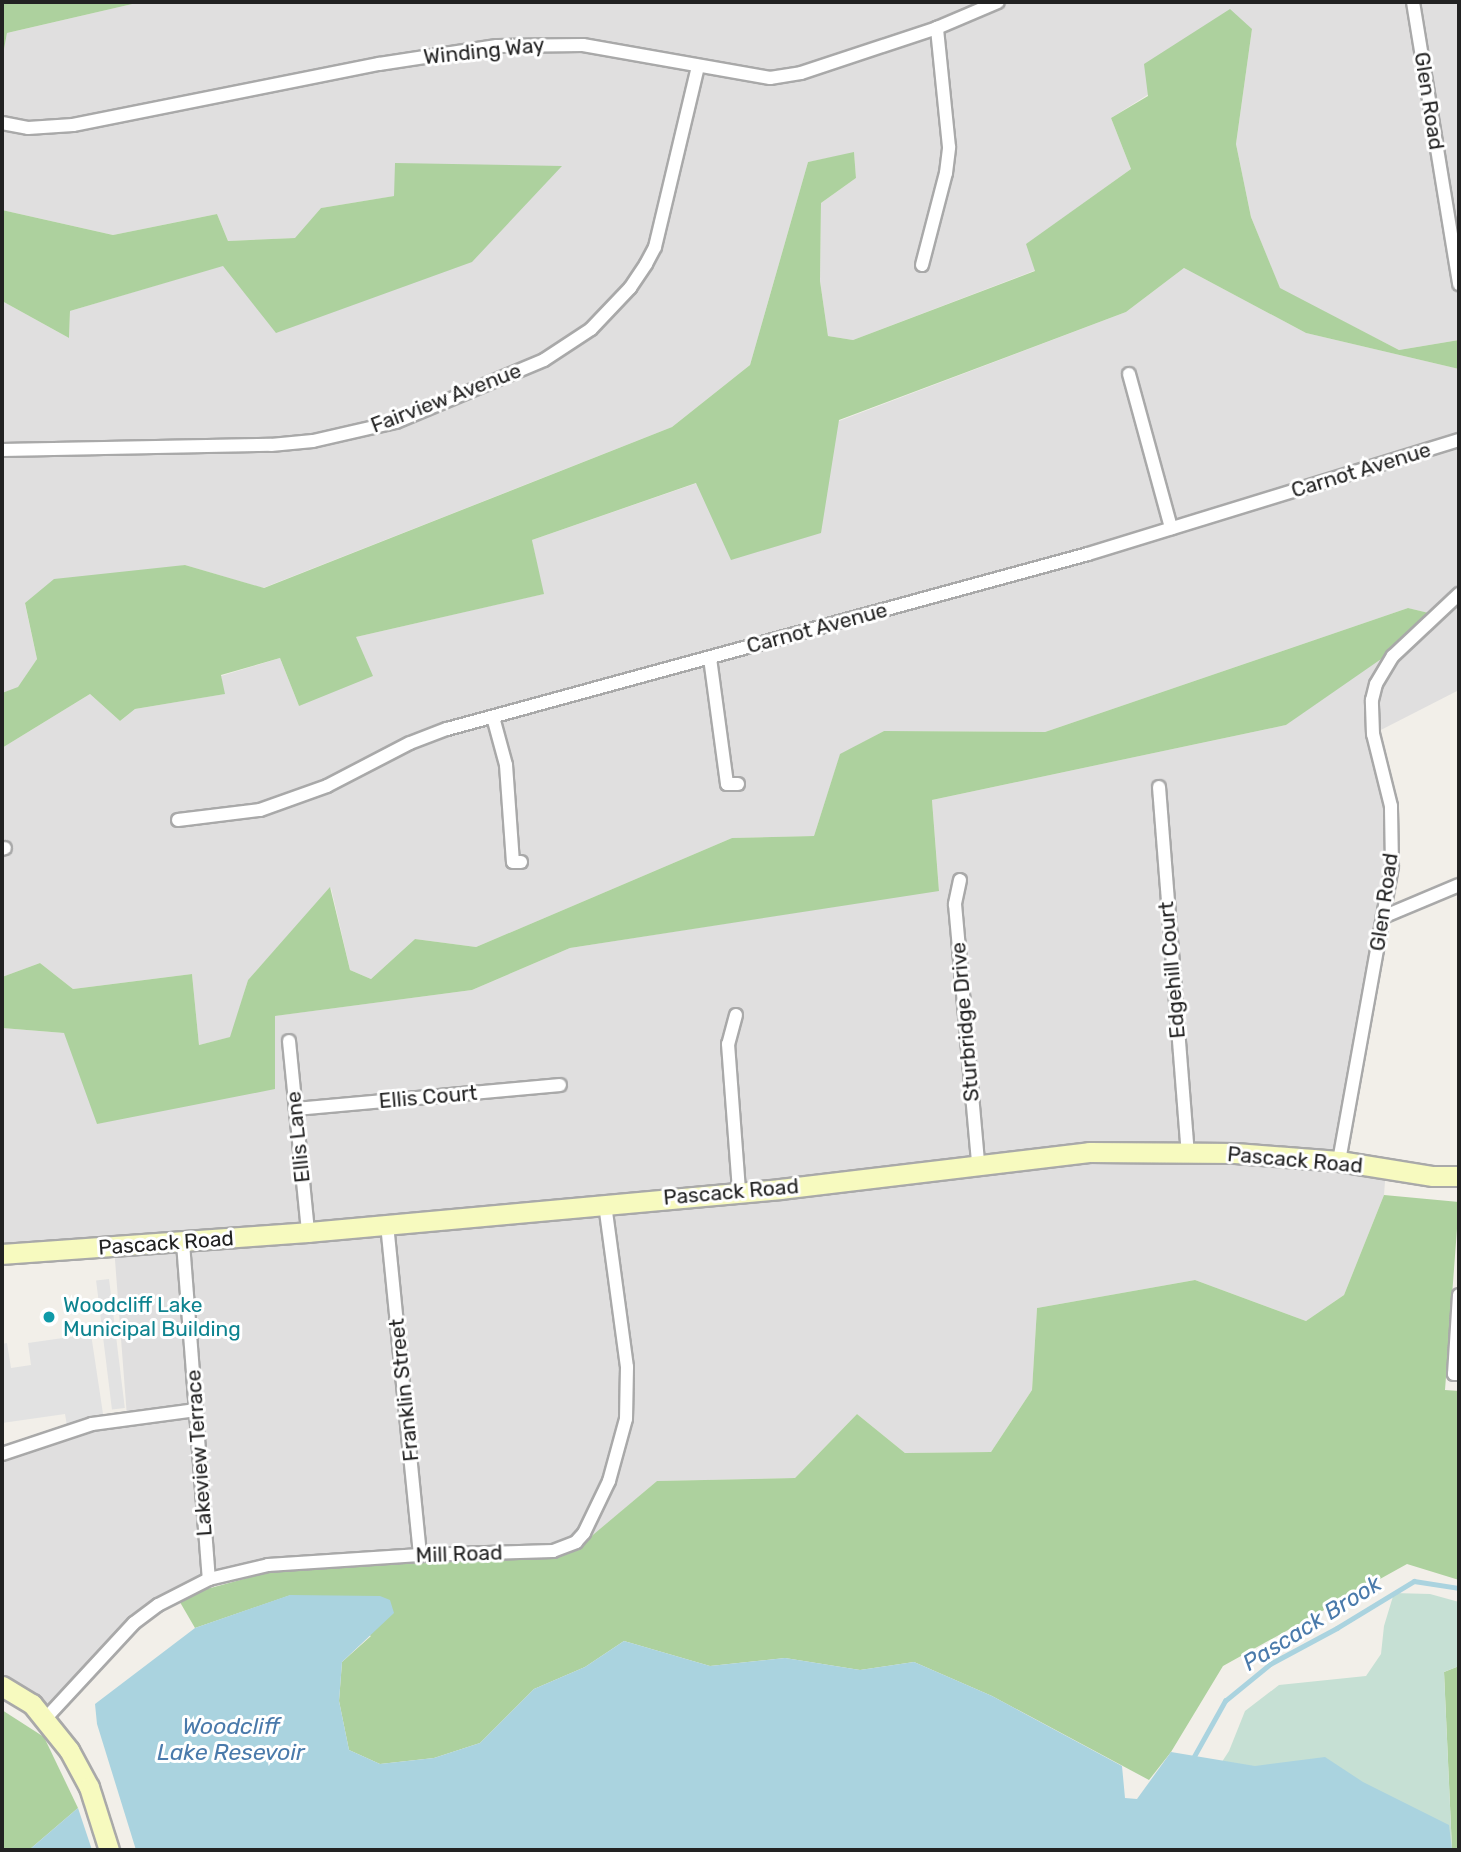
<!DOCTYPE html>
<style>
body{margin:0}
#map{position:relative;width:1461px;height:1852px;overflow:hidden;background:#f2efe9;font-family:Rubik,sans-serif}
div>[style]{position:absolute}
.residential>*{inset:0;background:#e0dfdf}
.forest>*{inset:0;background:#add19e}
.wetland>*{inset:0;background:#c6e0d4}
.parking>*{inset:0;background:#e2e2e2;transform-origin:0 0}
.water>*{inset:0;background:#aad3df}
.stream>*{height:4.5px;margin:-2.25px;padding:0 2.25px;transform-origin:2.25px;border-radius:2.25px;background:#aad3df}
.roads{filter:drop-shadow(2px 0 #a9a9a9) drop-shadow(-2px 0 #a9a9a9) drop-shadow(0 2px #a9a9a9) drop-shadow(0 -2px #a9a9a9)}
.street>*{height:12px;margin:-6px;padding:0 6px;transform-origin:6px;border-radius:6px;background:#fff}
.secondary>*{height:19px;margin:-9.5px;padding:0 9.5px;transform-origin:9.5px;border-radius:9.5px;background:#f7fabf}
.dots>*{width:19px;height:19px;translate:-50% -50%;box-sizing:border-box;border:4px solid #fff;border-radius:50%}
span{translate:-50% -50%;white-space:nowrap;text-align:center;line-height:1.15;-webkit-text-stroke:6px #fff;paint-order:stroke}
.street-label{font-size:21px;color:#222}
.culture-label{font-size:21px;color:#0d838f}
.left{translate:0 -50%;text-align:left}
.water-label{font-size:23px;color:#4a7aab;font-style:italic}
.frame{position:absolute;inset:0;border:4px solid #222;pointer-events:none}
</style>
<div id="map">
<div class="residential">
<i style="clip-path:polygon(141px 2px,1459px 2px,1459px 340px,1399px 350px,1280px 289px,1251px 217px,1236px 144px,1252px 29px,1111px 118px,1131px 169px,1027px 244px,1036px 270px,853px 340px,828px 336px,820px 281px,821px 203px,856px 178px,854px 153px,808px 162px,750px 365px,672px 427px,263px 588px,185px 565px,25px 604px,37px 659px,18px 688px,2px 693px,2px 301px,69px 338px,70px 311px,224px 265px,472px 262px,395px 164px,395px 196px,321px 208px,296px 238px,228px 241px,217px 214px,113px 235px,2px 210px,2px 60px,7px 33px)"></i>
<i style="clip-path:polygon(1184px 268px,1306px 333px,1459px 369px,1459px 690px,1373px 734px,1393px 840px,1339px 1160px,1386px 1168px,1384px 1195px,1344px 1295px,1306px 1321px,1195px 1280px,1037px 1308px,1032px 1390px,991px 1452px,905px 1453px,857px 1414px,795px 1478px,657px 1481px,576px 1550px,565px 1548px,239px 1570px,158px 1605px,46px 1718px,2px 1686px,2px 1454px,127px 1417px,114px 1247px,2px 1254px,2px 1028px,64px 1033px,275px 1089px,274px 1016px,472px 990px,570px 948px,939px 890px,932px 800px,1286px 725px,1436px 615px,1408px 608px,1045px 732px,884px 731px,840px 755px,814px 836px,732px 838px,476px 947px,415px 939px,371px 979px,350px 970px,331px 888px,248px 980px,231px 1037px,199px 1045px,192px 974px,73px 989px,40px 963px,2px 977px,2px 748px,90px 694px,120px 721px,135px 709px,224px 694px,221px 676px,280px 658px,299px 706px,356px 637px,543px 594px,532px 540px,697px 483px,839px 421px,1126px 312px)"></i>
</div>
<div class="forest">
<i style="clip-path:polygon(2px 2px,141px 2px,7px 33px,2px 60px)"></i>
<i style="clip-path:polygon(1230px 9px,1252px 29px,1236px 144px,1251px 217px,1280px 288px,1399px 350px,1459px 340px,1459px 369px,1306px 333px,1184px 268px,1126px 312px,839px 420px,821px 533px,731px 560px,696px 483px,532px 540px,544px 594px,356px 637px,373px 676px,299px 706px,280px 658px,221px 675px,225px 694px,135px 709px,120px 721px,90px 694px,2px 748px,2px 693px,18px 687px,37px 659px,25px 603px,54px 579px,185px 565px,264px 588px,672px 427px,750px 365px,808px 162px,854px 152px,856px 178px,821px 203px,820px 281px,828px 336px,853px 340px,1035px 271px,1026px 244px,1131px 169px,1111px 118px,1148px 96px,1144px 64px)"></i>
<i style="clip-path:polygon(395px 163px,562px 166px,472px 262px,276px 333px,223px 266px,70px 311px,69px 338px,2px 301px,2px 210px,113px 235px,217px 214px,228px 241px,295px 238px,321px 208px,394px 196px)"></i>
<i style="clip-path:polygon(1408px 608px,1437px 615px,1410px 639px,1286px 725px,932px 800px,939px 891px,570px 948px,472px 990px,275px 1016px,275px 1089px,97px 1124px,64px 1033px,2px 1028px,2px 977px,40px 963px,73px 989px,192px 974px,199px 1045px,230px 1037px,248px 980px,330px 887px,350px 970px,371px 979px,415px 939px,476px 947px,732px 838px,814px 836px,840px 754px,884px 731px,1045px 732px)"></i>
<i style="clip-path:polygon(1384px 1195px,1459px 1202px,1445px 1390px,1459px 1391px,1459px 1580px,1407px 1564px,1223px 1666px,1171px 1752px,1149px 1780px,992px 1696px,914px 1662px,860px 1670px,785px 1658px,710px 1666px,624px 1641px,585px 1667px,534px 1689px,480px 1743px,434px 1758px,380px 1764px,349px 1750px,339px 1701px,342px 1662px,371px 1636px,291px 1595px,195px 1628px,177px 1597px,277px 1570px,575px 1550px,657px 1481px,795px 1478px,857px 1414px,905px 1453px,991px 1452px,1032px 1390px,1037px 1308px,1195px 1280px,1306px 1321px,1344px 1295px)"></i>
<i style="clip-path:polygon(1459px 1666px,1459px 1850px,1452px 1850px,1444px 1672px)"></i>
<i style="clip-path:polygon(2px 1710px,44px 1737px,78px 1808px,29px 1850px,2px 1850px)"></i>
</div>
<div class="wetland">
<i style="clip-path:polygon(1394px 1593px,1430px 1594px,1459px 1602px,1459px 1666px,1444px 1672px,1452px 1850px,1176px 1850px,1186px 1817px,1229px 1751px,1245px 1711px,1279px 1685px,1366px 1676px,1381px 1654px,1384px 1626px)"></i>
</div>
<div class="parking">
<i style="left:109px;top:1279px;width:130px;height:13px;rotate:83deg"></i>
<i style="clip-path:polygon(91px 1334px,105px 1427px,68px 1432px,65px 1414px,2px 1423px,2px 1344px,7px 1343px,11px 1368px,31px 1365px,28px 1343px)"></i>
</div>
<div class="water">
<i style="clip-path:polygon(290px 1595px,380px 1596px,390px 1600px,394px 1613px,342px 1662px,339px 1701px,349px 1750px,380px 1764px,434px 1758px,480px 1743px,534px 1689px,585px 1667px,624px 1641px,710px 1666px,785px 1658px,860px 1670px,914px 1662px,992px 1696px,1122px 1766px,1125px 1798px,1137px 1799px,1171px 1752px,1255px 1766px,1325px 1757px,1363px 1782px,1449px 1825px,1452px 1850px,136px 1850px,97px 1724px,95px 1704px,195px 1628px)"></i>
<i style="clip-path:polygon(78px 1808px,92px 1850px,29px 1850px)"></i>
</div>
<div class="stream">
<i style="left:1192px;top:1760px;width:68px;rotate:-60.8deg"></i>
<i style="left:1225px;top:1701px;width:58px;rotate:-39.4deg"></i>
<i style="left:1270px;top:1664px;width:76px;rotate:-28.2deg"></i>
<i style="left:1337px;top:1628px;width:90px;rotate:-31.4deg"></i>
<i style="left:1414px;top:1581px;width:46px;rotate:8.8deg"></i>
</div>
<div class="roads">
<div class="street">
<i style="left:1413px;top:2px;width:286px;rotate:80.7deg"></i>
<i style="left:2px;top:123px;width:26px;rotate:11deg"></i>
<i style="left:28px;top:128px;width:45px;rotate:-3.8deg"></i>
<i style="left:73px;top:125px;width:312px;rotate:-11.3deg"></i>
<i style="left:379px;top:64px;width:119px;rotate:-8.7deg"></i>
<i style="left:497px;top:46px;width:86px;rotate:-0.7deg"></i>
<i style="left:583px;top:45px;width:190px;rotate:10deg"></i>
<i style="left:770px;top:78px;width:31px;rotate:-9deg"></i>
<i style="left:801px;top:73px;width:143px;rotate:-18.3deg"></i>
<i style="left:937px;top:28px;width:66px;rotate:-23.1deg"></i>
<i style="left:922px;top:265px;width:95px;rotate:-75.4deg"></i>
<i style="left:946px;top:173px;width:26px;rotate:-83deg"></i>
<i style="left:949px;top:147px;width:120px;rotate:-95.8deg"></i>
<i style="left:1129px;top:374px;width:160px;rotate:74.7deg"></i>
<i style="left:2px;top:450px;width:269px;rotate:-1.1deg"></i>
<i style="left:271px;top:445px;width:42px;rotate:-5.4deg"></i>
<i style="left:313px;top:441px;width:85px;rotate:-12.9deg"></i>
<i style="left:396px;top:422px;width:160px;rotate:-22.7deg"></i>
<i style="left:544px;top:360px;width:56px;rotate:-33.4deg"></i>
<i style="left:591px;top:329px;width:57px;rotate:-46.4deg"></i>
<i style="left:630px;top:288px;width:29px;rotate:-56deg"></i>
<i style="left:646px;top:264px;width:19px;rotate:-62deg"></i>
<i style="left:655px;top:247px;width:186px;rotate:-76.6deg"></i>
<i style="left:710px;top:658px;width:127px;rotate:82.3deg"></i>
<i style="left:727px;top:784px;width:11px"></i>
<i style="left:493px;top:717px;width:50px;rotate:74.8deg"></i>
<i style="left:506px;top:765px;width:97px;rotate:85.9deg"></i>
<i style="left:513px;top:862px;width:8px"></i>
<i style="left:1159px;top:787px;width:366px;rotate:85.5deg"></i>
<i style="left:178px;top:820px;width:83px;rotate:-7deg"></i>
<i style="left:260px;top:810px;width:71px;rotate:-19.7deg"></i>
<i style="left:327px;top:786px;width:93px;rotate:-27.4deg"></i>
<i style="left:410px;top:743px;width:40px;rotate:-21deg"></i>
<i style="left:447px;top:729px;width:664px;rotate:-15.27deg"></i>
<i style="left:1088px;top:554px;width:388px;rotate:-17.1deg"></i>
<i style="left:2px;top:849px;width:3px;rotate:-18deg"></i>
<i style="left:960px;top:880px;width:25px;rotate:102deg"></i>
<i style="left:955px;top:904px;width:261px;rotate:84.9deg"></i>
<i style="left:1383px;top:917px;width:82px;rotate:-22.8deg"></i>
<i style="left:736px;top:1015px;width:30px;rotate:105deg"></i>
<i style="left:728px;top:1044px;width:147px;rotate:85.7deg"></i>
<i style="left:289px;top:1041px;width:192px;rotate:84.3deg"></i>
<i style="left:296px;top:1109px;width:265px;rotate:-5.2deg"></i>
<i style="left:1339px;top:1161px;width:300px;rotate:-79.8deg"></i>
<i style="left:1392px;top:866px;width:60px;rotate:-91deg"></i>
<i style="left:1391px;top:806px;width:74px;rotate:-104deg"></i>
<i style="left:1373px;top:734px;width:34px;rotate:-92deg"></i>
<i style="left:1372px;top:700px;width:16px;rotate:-76deg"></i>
<i style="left:1376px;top:684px;width:33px;rotate:-59deg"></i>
<i style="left:1393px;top:656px;width:91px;rotate:-43.2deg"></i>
<i style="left:387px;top:1224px;width:333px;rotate:84.3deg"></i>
<i style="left:183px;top:1243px;width:337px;rotate:85.6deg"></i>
<i style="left:1459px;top:1295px;width:79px;rotate:93.6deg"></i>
<i style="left:1454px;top:1374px;width:5px"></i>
<i style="left:2px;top:1454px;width:95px;rotate:-18.4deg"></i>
<i style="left:92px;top:1424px;width:105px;rotate:-7.7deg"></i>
<i style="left:46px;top:1718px;width:129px;rotate:-47.2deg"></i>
<i style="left:134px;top:1623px;width:30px;rotate:-37deg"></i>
<i style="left:158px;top:1605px;width:57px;rotate:-27deg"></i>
<i style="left:209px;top:1579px;width:61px;rotate:-13.3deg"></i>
<i style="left:268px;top:1565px;width:152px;rotate:-3.8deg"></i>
<i style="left:420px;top:1555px;width:133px;rotate:-1.7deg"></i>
<i style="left:553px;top:1551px;width:25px;rotate:-21deg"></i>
<i style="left:576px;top:1542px;width:12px;rotate:-48deg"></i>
<i style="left:584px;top:1533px;width:58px;rotate:-64.3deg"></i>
<i style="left:609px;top:1481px;width:64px;rotate:-74.7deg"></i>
<i style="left:626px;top:1419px;width:52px;rotate:-88.9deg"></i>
<i style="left:627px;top:1367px;width:163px;rotate:-97.7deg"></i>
</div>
<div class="secondary">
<i style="left:2px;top:1254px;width:307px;rotate:-4.1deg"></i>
<i style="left:308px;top:1232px;width:474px;rotate:-5.2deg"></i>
<i style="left:780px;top:1189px;width:311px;rotate:-6.8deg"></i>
<i style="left:1089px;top:1152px;width:146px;rotate:0.4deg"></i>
<i style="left:1235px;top:1153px;width:104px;rotate:4.4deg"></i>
<i style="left:1339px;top:1161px;width:95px;rotate:9.1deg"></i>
<i style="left:1433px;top:1176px;width:26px"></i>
<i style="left:2px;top:1686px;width:35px;rotate:31deg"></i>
<i style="left:32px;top:1704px;width:59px;rotate:51.2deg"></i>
<i style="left:69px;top:1750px;width:42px;rotate:61.6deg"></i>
<i style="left:89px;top:1787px;width:66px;rotate:72.4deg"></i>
</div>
</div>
<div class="dots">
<i style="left:49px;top:1317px;background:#0f9aa8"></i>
</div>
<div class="street-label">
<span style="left:484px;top:51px;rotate:-6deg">Winding Way</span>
<span style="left:1429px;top:101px;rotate:81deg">Glen Road</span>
<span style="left:446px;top:398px;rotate:-21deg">Fairview Avenue</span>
<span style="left:1361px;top:470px;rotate:-17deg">Carnot Avenue</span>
<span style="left:817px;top:628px;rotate:-15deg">Carnot Avenue</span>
<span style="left:1384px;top:902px;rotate:-82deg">Glen Road</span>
<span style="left:1172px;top:970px;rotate:-95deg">Edgehill Court</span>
<span style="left:965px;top:1022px;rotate:-95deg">Sturbridge Drive</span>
<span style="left:428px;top:1097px;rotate:-5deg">Ellis Court</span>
<span style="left:298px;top:1137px;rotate:-96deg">Ellis Lane</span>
<span style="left:1295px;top:1160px;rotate:5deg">Pascack Road</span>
<span style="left:731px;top:1192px;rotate:-5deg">Pascack Road</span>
<span style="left:166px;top:1243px;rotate:-4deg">Pascack Road</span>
<span style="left:404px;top:1390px;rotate:-96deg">Franklin Street</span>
<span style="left:199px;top:1453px;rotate:-94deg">Lakeview Terrace</span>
<span style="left:459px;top:1554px;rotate:-2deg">Mill Road</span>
</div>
<div class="culture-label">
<span class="left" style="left:63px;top:1317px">Woodcliff Lake<br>Municipal Building</span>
</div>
<div class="water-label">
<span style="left:1312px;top:1623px;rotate:-32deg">Pascack Brook</span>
<span style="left:231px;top:1739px">Woodcliff<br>Lake Resevoir</span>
</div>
<div class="frame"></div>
</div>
